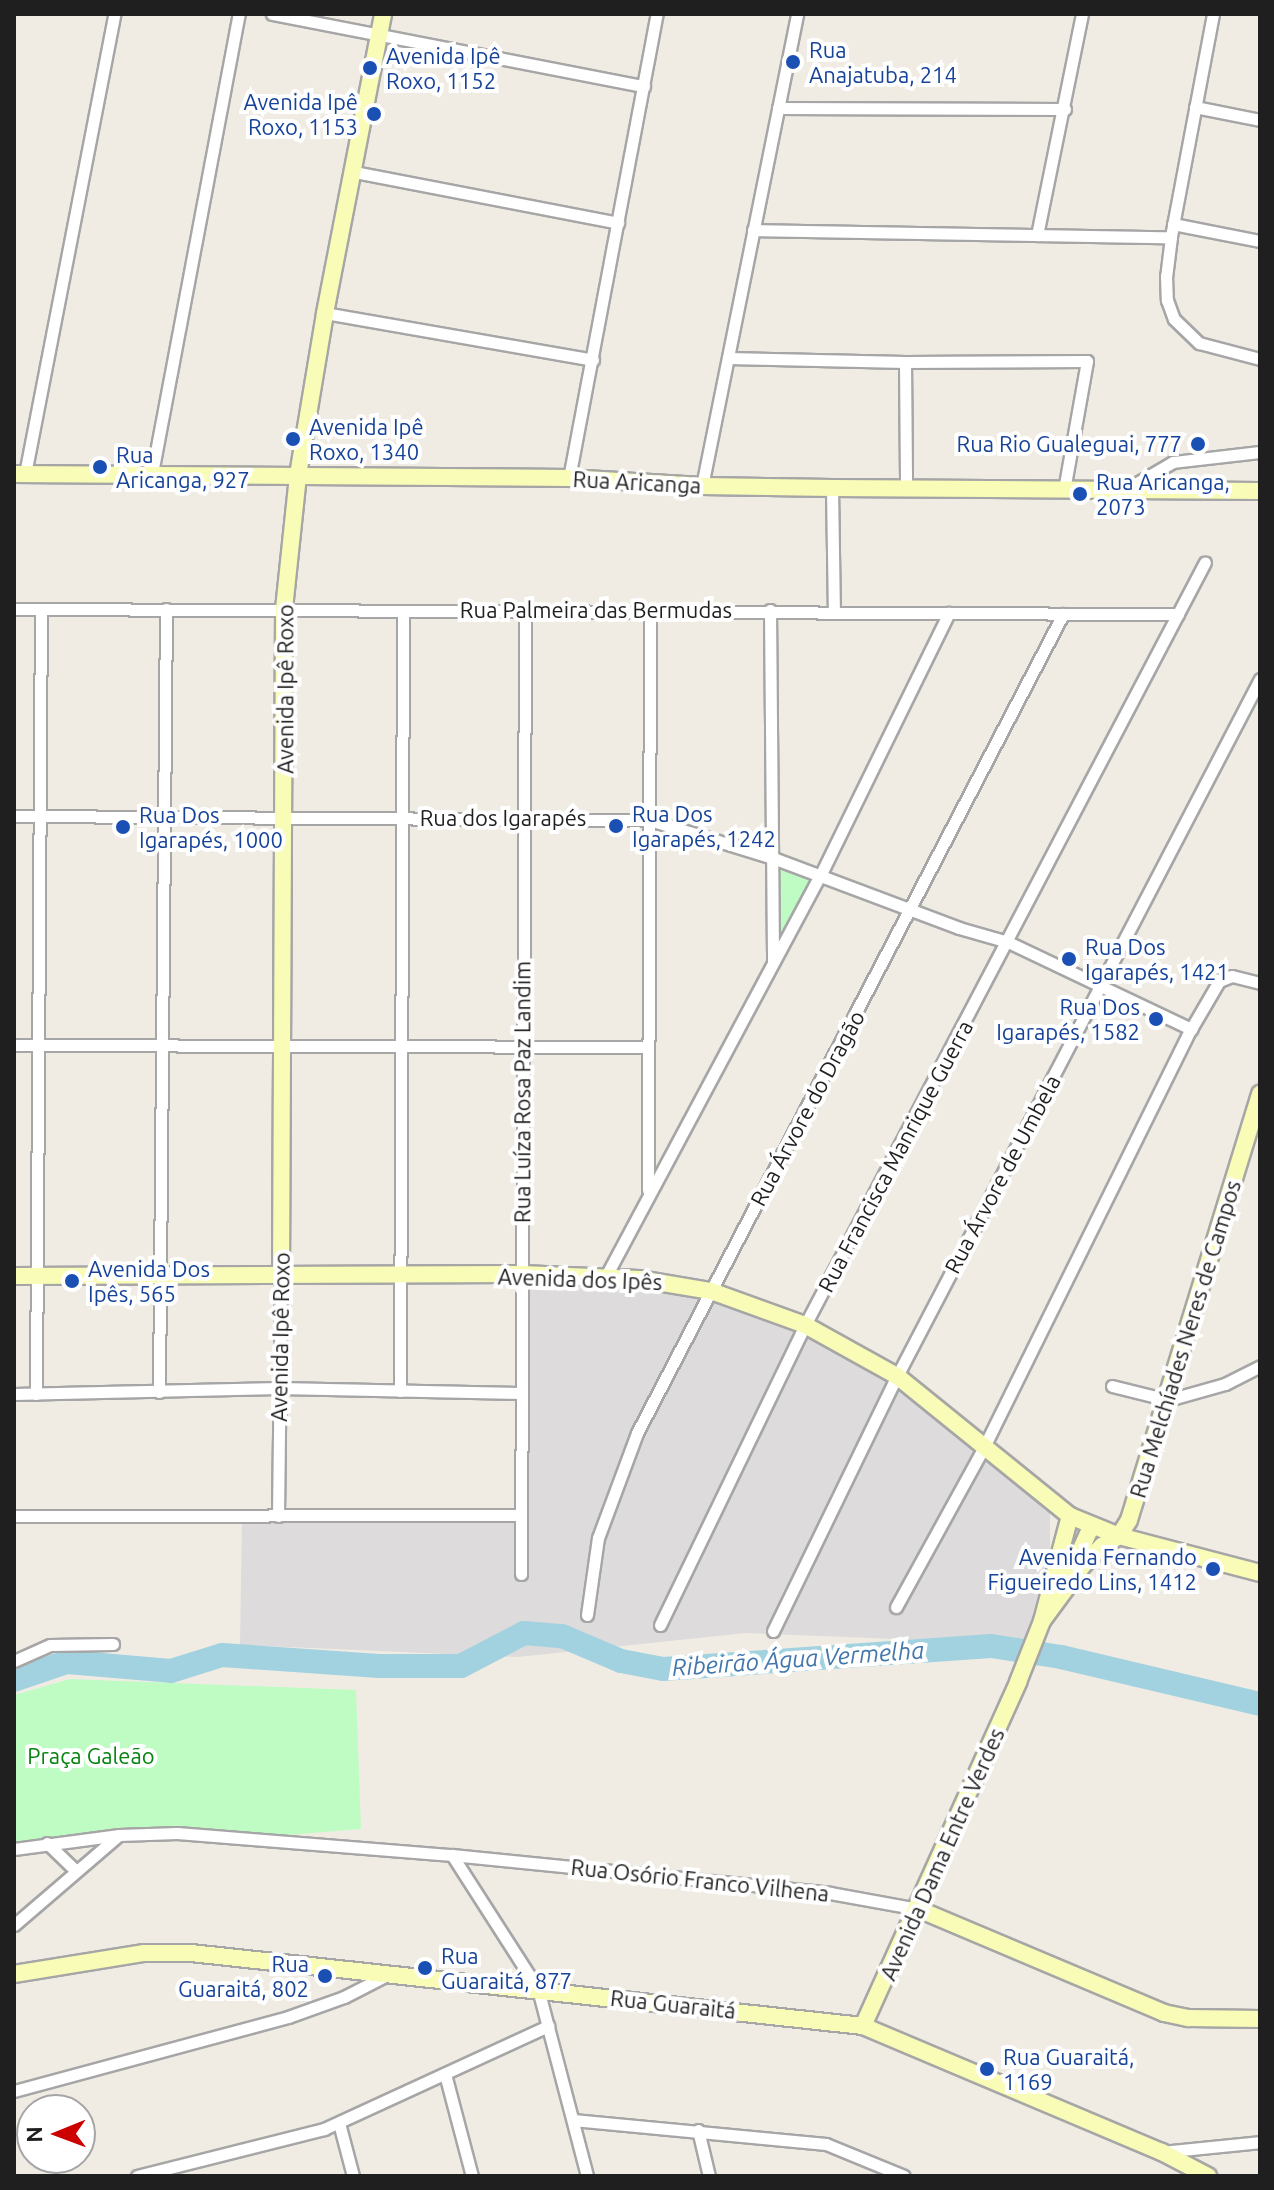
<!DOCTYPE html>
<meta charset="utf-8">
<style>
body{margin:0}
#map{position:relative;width:1274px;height:2190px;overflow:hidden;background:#f0ece4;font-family:Ubuntu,sans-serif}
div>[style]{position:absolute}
.residential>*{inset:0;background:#dddbdb}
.park>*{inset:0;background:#bffcc4}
.river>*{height:24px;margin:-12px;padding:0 12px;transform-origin:12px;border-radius:12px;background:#a2d2e0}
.roads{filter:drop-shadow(2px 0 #a6a6a6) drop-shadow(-2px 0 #a6a6a6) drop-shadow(0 2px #a6a6a6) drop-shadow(0 -2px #a6a6a6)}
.street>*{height:11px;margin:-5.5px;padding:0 5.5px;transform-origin:5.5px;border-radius:5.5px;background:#fff}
.secondary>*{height:16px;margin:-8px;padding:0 8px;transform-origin:8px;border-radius:8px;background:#f9fcb6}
.dots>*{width:22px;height:22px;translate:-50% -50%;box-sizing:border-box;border:4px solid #fff;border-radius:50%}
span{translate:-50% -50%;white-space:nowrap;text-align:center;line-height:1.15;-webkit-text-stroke:8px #fff;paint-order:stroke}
.transit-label{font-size:22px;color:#164399}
.left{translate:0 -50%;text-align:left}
.right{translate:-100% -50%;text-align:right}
.street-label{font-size:22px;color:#1f1f1f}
.park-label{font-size:22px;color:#068311}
.water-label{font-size:24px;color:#4377ab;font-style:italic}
.frame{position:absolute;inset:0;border:16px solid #1f1f1f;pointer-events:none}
.north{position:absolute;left:16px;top:2094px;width:80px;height:80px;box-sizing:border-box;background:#fff;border:2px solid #a5a5a5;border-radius:50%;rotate:269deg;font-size:22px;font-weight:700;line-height:32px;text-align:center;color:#1f1f1f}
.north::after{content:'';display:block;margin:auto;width:28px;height:36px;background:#cd0000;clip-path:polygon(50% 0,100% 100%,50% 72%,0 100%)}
</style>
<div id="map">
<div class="residential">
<i style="clip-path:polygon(519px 1279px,658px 1282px,812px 1333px,900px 1384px,1050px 1508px,1050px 1549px,1025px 1644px,746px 1633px,518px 1657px,240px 1645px,242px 1519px,519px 1518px)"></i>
</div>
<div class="park">
<i style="clip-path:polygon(768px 863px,817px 881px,768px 974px)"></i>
<i style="clip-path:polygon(70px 1679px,356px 1690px,361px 1829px,276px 1836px,126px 1828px,14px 1846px,14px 1695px)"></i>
</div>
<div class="river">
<i style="left:14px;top:1680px;width:56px;rotate:-18.8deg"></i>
<i style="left:67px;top:1662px;width:104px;rotate:4.9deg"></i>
<i style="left:171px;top:1671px;width:53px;rotate:-17.4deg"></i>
<i style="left:222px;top:1655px;width:157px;rotate:4deg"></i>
<i style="left:379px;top:1666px;width:82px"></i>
<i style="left:461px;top:1666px;width:71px;rotate:-27.6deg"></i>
<i style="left:524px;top:1633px;width:38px;rotate:5deg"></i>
<i style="left:562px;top:1636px;width:64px;rotate:23deg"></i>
<i style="left:621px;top:1661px;width:43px;rotate:10.8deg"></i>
<i style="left:663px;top:1669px;width:329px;rotate:-4deg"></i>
<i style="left:991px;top:1646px;width:71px;rotate:8.9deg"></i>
<i style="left:1061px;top:1657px;width:204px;rotate:13.3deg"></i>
</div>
<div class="roads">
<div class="street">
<i style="left:272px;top:14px;width:379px;rotate:11deg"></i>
<i style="left:1213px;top:14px;width:227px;rotate:100.7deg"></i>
<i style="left:1171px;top:237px;width:39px;rotate:97deg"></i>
<i style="left:1166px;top:276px;width:24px;rotate:88deg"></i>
<i style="left:1167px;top:300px;width:20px;rotate:70deg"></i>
<i style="left:1174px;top:319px;width:35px;rotate:44deg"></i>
<i style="left:1199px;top:343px;width:63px;rotate:14.7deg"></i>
<i style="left:1195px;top:107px;width:66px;rotate:11.3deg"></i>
<i style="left:778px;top:108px;width:287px;rotate:0.2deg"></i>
<i style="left:354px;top:172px;width:269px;rotate:10.9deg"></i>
<i style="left:1173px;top:224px;width:89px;rotate:11.1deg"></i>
<i style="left:753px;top:230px;width:418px;rotate:1deg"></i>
<i style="left:1037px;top:235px;width:226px;rotate:-78.5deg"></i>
<i style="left:325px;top:313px;width:272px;rotate:9.9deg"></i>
<i style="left:728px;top:358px;width:177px;rotate:1.3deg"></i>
<i style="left:905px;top:362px;width:182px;rotate:-0.3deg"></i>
<i style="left:1087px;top:361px;width:131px;rotate:100.1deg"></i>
<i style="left:905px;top:362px;width:126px;rotate:89.5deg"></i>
<i style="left:152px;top:473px;width:467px;rotate:-79.3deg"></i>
<i style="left:25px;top:474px;width:469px;rotate:-79deg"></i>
<i style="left:569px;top:478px;width:472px;rotate:-79.3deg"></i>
<i style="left:702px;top:486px;width:481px;rotate:-78.6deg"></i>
<i style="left:832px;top:488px;width:123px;rotate:89.1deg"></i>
<i style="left:1125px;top:490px;width:56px;rotate:-30.3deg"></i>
<i style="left:1173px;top:462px;width:88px;rotate:-6.6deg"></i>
<i style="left:14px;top:609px;width:1164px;rotate:0.25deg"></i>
<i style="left:770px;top:610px;width:352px;rotate:89.5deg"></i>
<i style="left:14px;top:816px;width:636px;rotate:0.36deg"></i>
<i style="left:650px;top:820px;width:129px;rotate:17.2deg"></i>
<i style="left:773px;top:858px;width:199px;rotate:20.6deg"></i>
<i style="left:959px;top:928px;width:51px;rotate:15.9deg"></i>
<i style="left:1008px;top:942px;width:203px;rotate:25.4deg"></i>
<i style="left:14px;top:1045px;width:634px;rotate:0.18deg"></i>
<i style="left:648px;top:1190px;width:580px;rotate:-89.8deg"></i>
<i style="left:606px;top:1276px;width:454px;rotate:-61.9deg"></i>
<i style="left:820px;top:876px;width:293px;rotate:-63.9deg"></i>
<i style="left:1112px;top:1386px;width:58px;rotate:14deg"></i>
<i style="left:1168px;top:1400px;width:59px;rotate:-15.7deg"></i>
<i style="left:1225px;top:1384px;width:39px;rotate:-27deg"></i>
<i style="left:400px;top:1391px;width:780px;rotate:-89.78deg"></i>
<i style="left:159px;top:1392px;width:783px;rotate:-89.49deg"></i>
<i style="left:14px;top:1394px;width:265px;rotate:-1.3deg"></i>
<i style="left:279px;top:1388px;width:243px;rotate:1.2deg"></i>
<i style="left:36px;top:1394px;width:785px;rotate:-89.64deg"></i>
<i style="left:14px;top:1516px;width:507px;rotate:-0.11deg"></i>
<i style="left:278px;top:1516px;width:241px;rotate:-89.3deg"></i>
<i style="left:521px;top:1574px;width:964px;rotate:-89.76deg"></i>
<i style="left:896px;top:1607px;width:183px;rotate:-61.2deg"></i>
<i style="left:984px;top:1447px;width:466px;rotate:-63.7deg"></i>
<i style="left:1191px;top:1029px;width:56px;rotate:-59.7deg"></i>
<i style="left:1219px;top:981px;width:14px;rotate:-21deg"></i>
<i style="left:1232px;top:976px;width:29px;rotate:14deg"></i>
<i style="left:587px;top:1615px;width:78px;rotate:-81.9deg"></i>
<i style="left:598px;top:1538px;width:112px;rotate:-69.6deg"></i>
<i style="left:637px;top:1433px;width:923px;rotate:-62.52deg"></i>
<i style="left:660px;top:1625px;width:333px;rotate:-64.2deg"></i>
<i style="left:805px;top:1325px;width:861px;rotate:-62.33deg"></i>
<i style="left:773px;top:1631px;width:284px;rotate:-64.1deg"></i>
<i style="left:897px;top:1376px;width:786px;rotate:-62.49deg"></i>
<i style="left:14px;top:1661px;width:39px;rotate:-24deg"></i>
<i style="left:50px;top:1645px;width:63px;rotate:-0.9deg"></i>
<i style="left:47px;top:1843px;width:40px;rotate:44deg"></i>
<i style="left:14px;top:1849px;width:106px;rotate:-7.6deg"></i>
<i style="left:119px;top:1835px;width:58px;rotate:-2deg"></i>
<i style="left:177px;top:1833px;width:276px;rotate:4.6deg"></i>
<i style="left:452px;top:1855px;width:380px;rotate:5.7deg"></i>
<i style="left:830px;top:1893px;width:89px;rotate:10.3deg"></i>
<i style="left:452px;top:1855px;width:159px;rotate:57.3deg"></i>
<i style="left:538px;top:1989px;width:193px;rotate:75.3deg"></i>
<i style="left:14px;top:1925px;width:138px;rotate:-40.6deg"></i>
<i style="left:445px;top:2074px;width:106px;rotate:75.2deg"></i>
<i style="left:14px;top:2091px;width:284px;rotate:-15.1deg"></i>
<i style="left:288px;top:2017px;width:59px;rotate:-19.7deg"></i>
<i style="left:344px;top:1997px;width:48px;rotate:-27.1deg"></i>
<i style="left:573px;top:2120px;width:254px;rotate:5.4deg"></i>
<i style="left:826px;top:2144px;width:84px;rotate:22.3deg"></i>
<i style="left:339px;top:2123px;width:55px;rotate:75.2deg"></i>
<i style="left:698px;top:2130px;width:47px;rotate:76.6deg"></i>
<i style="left:1162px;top:2152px;width:99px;rotate:-5.8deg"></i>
<i style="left:137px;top:2176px;width:193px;rotate:-14.1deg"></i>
<i style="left:324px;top:2129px;width:247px;rotate:-24.7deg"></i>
</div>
<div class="secondary">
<i style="left:14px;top:474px;width:555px;rotate:0.41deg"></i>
<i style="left:569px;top:478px;width:133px;rotate:3.4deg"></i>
<i style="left:702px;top:486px;width:130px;rotate:0.9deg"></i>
<i style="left:832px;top:488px;width:428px;rotate:0.4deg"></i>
<i style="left:281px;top:1275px;width:666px;rotate:-89.74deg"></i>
<i style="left:284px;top:609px;width:135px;rotate:-84deg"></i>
<i style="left:298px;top:475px;width:164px;rotate:-80.5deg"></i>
<i style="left:325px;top:313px;width:305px;rotate:-79deg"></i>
<i style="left:14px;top:1276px;width:508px;rotate:-0.23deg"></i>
<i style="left:522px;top:1274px;width:117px;rotate:2.4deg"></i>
<i style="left:639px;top:1279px;width:73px;rotate:9.5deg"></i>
<i style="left:711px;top:1291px;width:100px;rotate:19.9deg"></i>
<i style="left:805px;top:1325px;width:105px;rotate:29deg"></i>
<i style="left:897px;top:1376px;width:223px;rotate:39deg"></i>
<i style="left:1070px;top:1516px;width:53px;rotate:22.2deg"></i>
<i style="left:1119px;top:1536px;width:146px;rotate:14.7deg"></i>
<i style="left:1070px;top:1573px;width:51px;rotate:-65.5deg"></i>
<i style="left:1042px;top:1621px;width:71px;rotate:-53.6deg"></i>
<i style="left:1084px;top:1564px;width:25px;rotate:-45deg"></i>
<i style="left:1102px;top:1546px;width:20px;rotate:-30deg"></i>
<i style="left:1119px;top:1536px;width:19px;rotate:-58deg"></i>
<i style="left:1129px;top:1520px;width:446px;rotate:-72.9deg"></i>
<i style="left:918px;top:1909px;width:267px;rotate:22.9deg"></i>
<i style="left:1164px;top:2013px;width:25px;rotate:12deg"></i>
<i style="left:1188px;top:2018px;width:72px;rotate:0.8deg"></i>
<i style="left:14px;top:1974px;width:132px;rotate:-9.2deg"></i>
<i style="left:144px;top:1953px;width:47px"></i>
<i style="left:191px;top:1953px;width:676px;rotate:6.2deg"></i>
<i style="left:863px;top:2026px;width:324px;rotate:22.9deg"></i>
<i style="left:1162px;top:2152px;width:52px;rotate:27.6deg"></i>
<i style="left:863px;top:2026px;width:377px;rotate:-65.7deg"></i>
<i style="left:1018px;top:1682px;width:66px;rotate:-68.5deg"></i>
<i style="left:1042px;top:1621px;width:109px;rotate:-75.1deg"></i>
</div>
</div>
<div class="dots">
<i style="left:793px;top:62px;background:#1a4fb4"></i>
<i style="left:370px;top:68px;background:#1a4fb4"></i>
<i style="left:374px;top:114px;background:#1a4fb4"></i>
<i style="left:293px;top:439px;background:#1a4fb4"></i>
<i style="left:1198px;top:444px;background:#1a4fb4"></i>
<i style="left:100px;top:467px;background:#1a4fb4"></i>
<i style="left:1080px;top:494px;background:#1a4fb4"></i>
<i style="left:616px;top:826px;background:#1a4fb4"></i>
<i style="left:123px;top:827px;background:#1a4fb4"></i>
<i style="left:1069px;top:959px;background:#1a4fb4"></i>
<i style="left:1156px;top:1019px;background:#1a4fb4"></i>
<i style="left:72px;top:1281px;background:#1a4fb4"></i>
<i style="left:1213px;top:1569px;background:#1a4fb4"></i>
<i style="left:425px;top:1968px;background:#1a4fb4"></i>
<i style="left:325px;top:1976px;background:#1a4fb4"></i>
<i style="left:987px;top:2069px;background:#1a4fb4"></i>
</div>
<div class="transit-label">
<span class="left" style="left:809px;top:62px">Rua<br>Anajatuba, 214</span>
<span class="left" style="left:386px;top:68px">Avenida Ipê<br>Roxo, 1152</span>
<span class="right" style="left:358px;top:114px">Avenida Ipê<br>Roxo, 1153</span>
<span class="left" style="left:309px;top:439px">Avenida Ipê<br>Roxo, 1340</span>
<span class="right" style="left:1182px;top:444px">Rua Rio Gualeguai, 777</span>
<span class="left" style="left:116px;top:467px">Rua<br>Aricanga, 927</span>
<span class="left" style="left:1096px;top:494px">Rua Aricanga,<br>2073</span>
<span class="left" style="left:632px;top:826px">Rua Dos<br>Igarapés, 1242</span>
<span class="left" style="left:139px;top:827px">Rua Dos<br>Igarapés, 1000</span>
<span class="left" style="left:1085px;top:959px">Rua Dos<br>Igarapés, 1421</span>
<span class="right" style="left:1140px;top:1019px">Rua Dos<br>Igarapés, 1582</span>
<span class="left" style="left:88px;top:1281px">Avenida Dos<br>Ipês, 565</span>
<span class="right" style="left:1197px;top:1569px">Avenida Fernando<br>Figueiredo Lins, 1412</span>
<span class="left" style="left:441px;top:1968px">Rua<br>Guaraitá, 877</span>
<span class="right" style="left:309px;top:1976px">Rua<br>Guaraitá, 802</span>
<span class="left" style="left:1003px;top:2069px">Rua Guaraitá,<br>1169</span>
</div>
<div class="street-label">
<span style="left:637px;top:482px;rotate:3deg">Rua Aricanga</span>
<span style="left:596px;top:610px">Rua Palmeira das Bermudas</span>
<span style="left:285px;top:689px;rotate:-90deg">Avenida Ipê Roxo</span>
<span style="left:503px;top:818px">Rua dos Igarapés</span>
<span style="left:522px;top:1092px;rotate:-90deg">Rua Luíza Rosa Paz Landim</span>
<span style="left:807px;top:1108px;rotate:-62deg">Rua Árvore do Dragão</span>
<span style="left:895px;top:1156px;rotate:-62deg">Rua Francisca Manrique Guerra</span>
<span style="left:1002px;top:1174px;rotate:-62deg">Rua Árvore de Umbela</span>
<span style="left:580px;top:1279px;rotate:2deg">Avenida dos Ipês</span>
<span style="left:280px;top:1337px;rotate:-89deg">Avenida Ipê Roxo</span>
<span style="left:1185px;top:1339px;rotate:-73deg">Rua Melchíades Neres de Campos</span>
<span style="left:942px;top:1854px;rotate:-66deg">Avenida Dama Entre Verdes</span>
<span style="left:700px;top:1880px;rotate:6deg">Rua Osório Franco Vilhena</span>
<span style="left:673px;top:2004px;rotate:6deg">Rua Guaraitá</span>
</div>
<div class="park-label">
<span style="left:91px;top:1756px">Praça Galeão</span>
</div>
<div class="water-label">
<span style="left:798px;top:1659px;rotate:-4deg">Ribeirão Água Vermelha</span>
</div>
<div class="frame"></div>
<div class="north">N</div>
</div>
